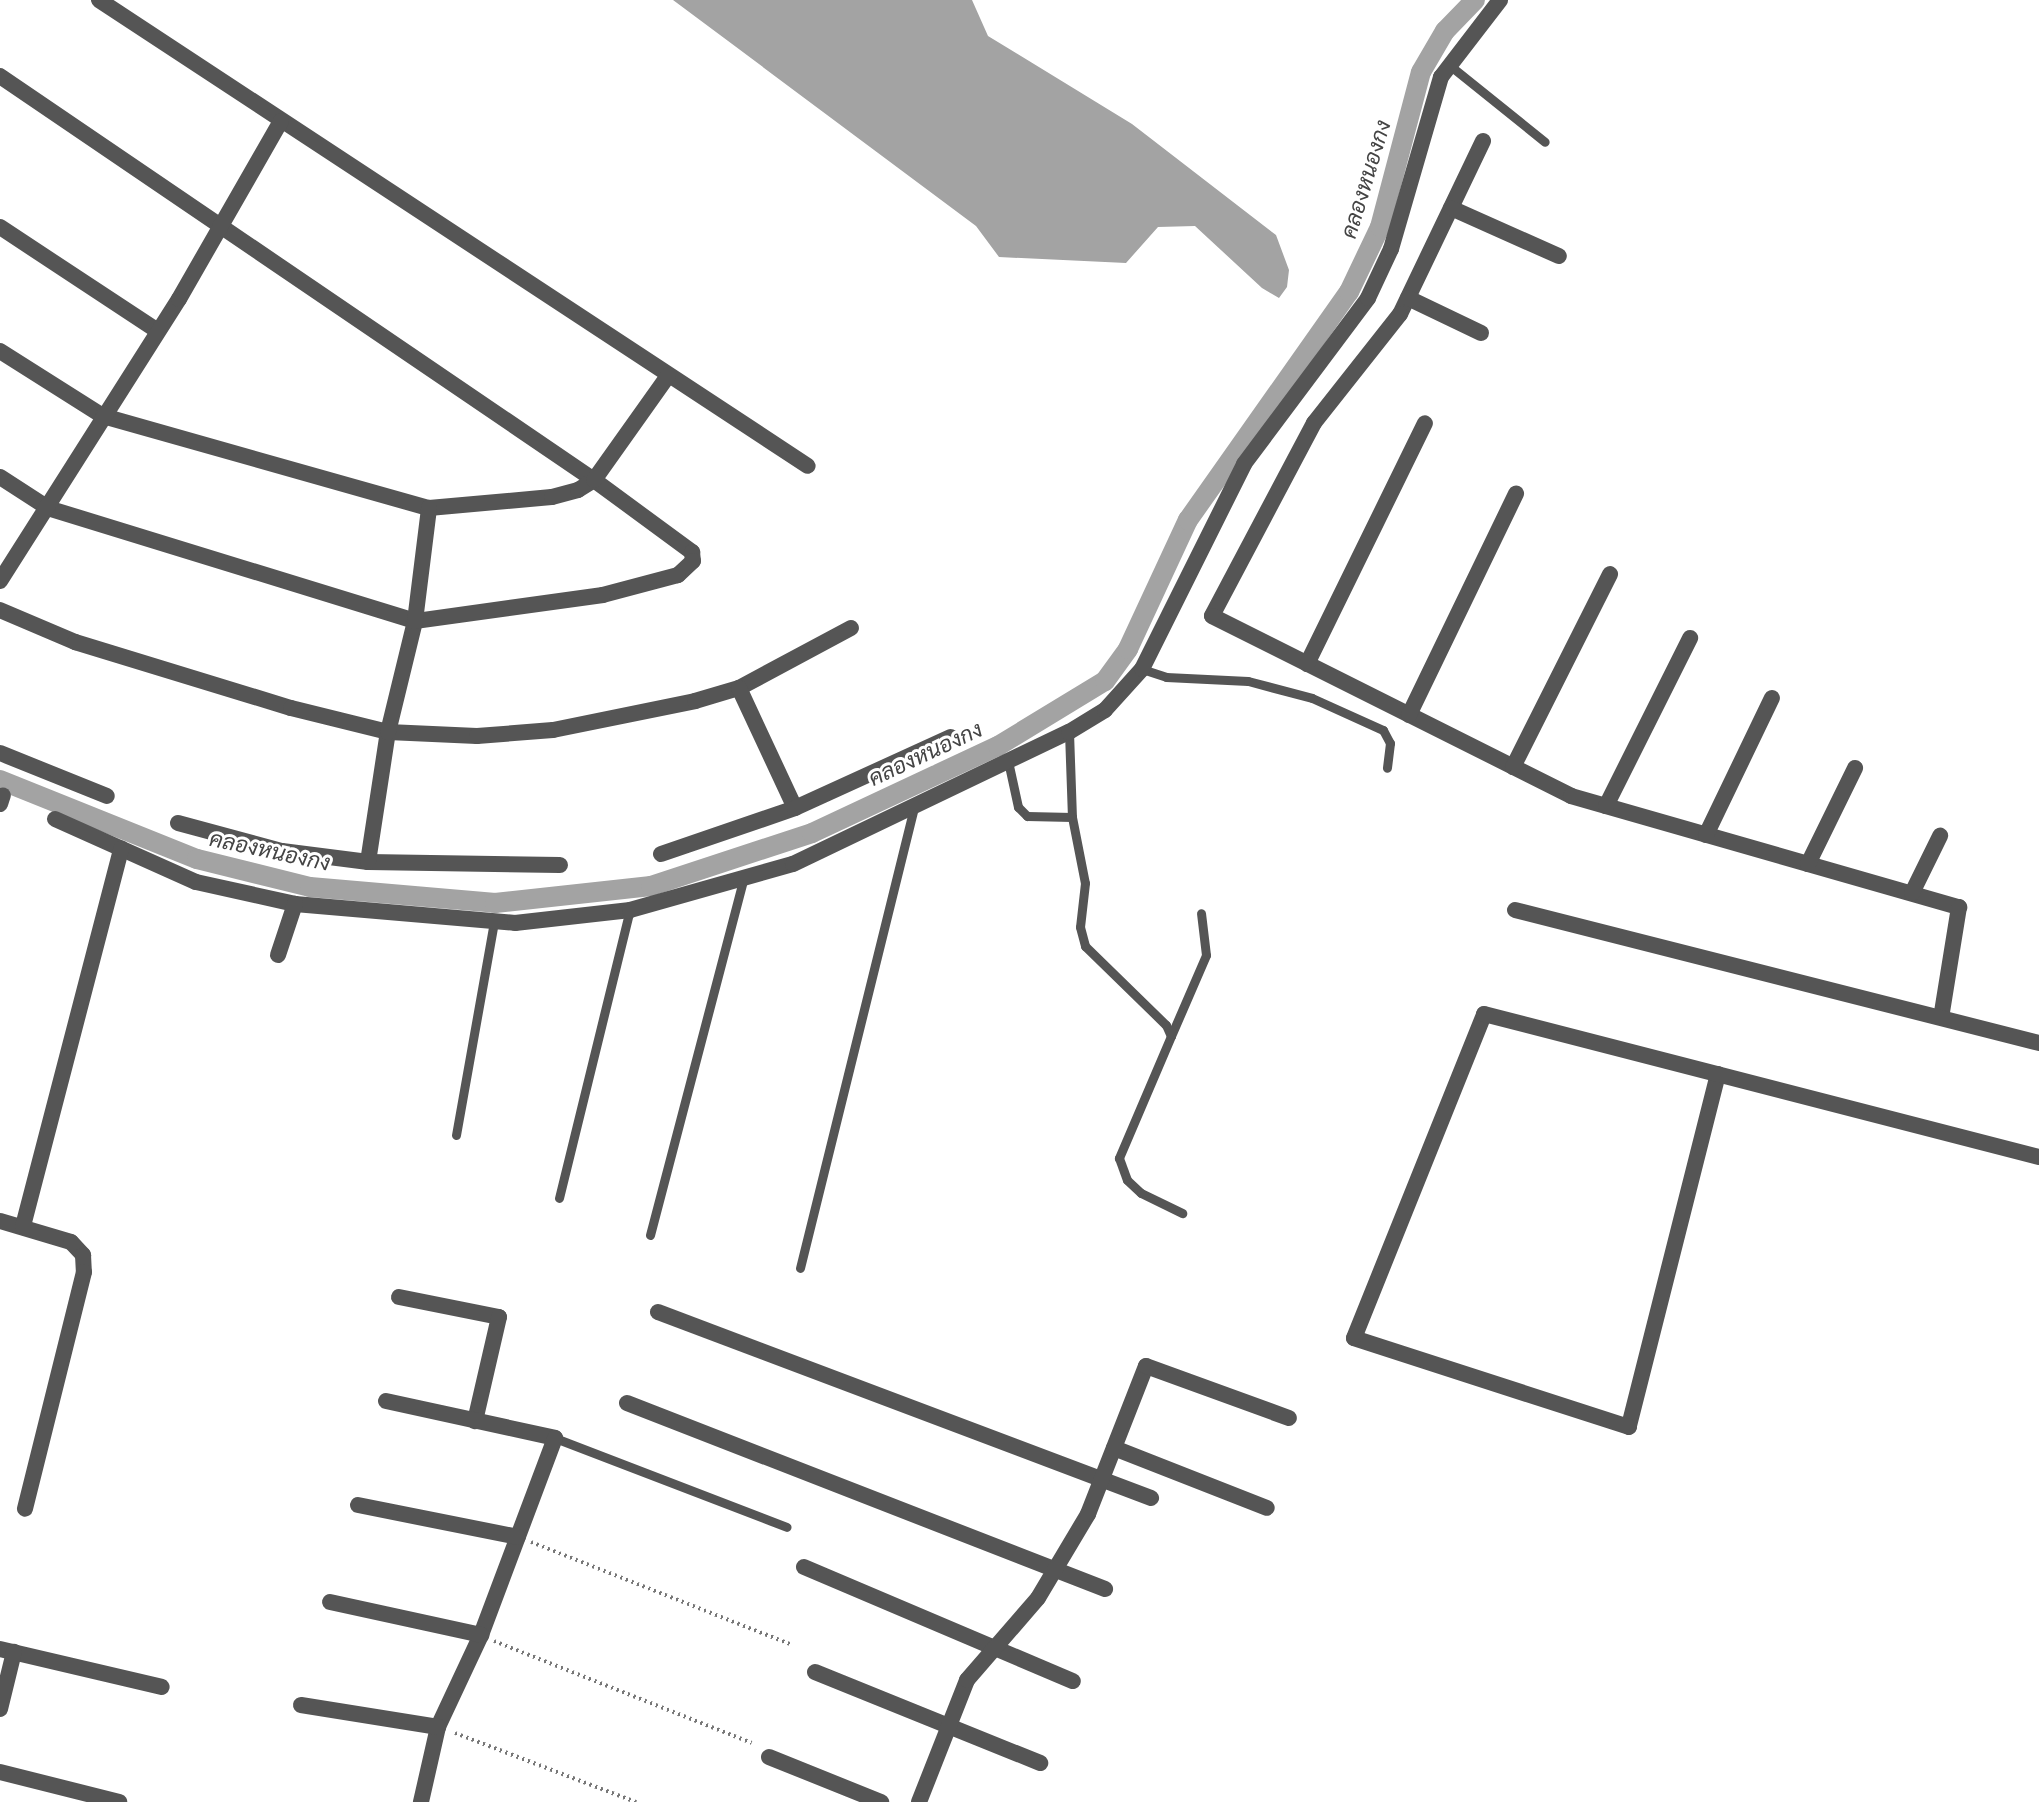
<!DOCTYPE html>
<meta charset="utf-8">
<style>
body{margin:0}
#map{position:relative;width:2039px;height:1802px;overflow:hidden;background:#fff;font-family:"Open Sans",Sarabun,sans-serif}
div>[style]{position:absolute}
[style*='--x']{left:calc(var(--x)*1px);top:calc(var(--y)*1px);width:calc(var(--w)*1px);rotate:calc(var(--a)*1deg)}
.water>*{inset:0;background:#a3a3a3}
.canal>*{height:20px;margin:-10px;padding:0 10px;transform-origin:10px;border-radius:10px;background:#a3a3a3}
.path>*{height:4px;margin-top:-2px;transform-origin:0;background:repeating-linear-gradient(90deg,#777 0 2px,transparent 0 6px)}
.service>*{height:9px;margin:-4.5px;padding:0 4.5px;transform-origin:4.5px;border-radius:4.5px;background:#555}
.minor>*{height:16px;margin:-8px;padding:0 8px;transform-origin:8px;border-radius:8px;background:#555}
span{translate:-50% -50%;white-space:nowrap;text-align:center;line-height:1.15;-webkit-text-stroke:6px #fff;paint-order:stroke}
.water-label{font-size:22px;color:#444;font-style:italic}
</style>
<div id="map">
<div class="water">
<div style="clip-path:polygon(673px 0,972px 0,988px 36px,1132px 124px,1276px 235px,1289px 270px,1287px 287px,1279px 298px,1262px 288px,1195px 226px,1158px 227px,1126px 263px,999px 257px,976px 226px)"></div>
</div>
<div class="canal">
<div style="--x:0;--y:780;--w:212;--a:21.9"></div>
<div style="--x:197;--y:859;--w:116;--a:13.9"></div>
<div style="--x:310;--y:887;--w:186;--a:4.9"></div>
<div style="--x:495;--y:903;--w:157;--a:-6.2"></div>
<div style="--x:651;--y:886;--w:169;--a:-18.2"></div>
<div style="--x:812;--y:833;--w:205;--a:-25.1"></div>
<div style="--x:998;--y:746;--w:125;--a:-31.3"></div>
<div style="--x:1105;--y:681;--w:39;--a:-54"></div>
<div style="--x:1128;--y:649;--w:142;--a:-65.1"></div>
<div style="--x:1188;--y:520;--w:279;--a:-54.8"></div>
<div style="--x:1349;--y:292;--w:72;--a:-64.5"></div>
<div style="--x:1380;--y:227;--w:160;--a:-75.2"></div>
<div style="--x:1421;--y:72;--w:48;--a:-59.7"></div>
<div style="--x:1445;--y:31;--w:43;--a:-45.9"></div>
</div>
<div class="path">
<div style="--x:531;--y:1542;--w:281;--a:21.5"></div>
<div style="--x:494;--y:1641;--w:277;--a:21.6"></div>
<div style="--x:455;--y:1733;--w:194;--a:20.9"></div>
</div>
<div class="service">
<div style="--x:1448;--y:64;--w:124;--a:38.8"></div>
<div style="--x:1142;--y:669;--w:25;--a:18"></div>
<div style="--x:1166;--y:677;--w:82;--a:2.8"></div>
<div style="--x:1248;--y:681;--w:66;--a:14.9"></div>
<div style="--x:1312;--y:698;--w:78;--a:24.3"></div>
<div style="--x:1383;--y:730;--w:15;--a:62"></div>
<div style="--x:1390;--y:743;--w:25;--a:97"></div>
<div style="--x:1069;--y:732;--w:85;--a:88"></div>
<div style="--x:1072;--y:817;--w:67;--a:78.9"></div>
<div style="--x:1085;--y:883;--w:44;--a:96.5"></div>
<div style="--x:1080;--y:927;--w:20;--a:75"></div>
<div style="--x:1085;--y:946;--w:113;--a:44.3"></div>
<div style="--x:1166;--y:1025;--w:12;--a:66"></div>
<div style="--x:1171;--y:1036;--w:133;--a:113.1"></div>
<div style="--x:1119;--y:1158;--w:23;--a:70"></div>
<div style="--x:1127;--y:1180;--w:19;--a:43"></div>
<div style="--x:1141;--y:1193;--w:46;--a:26"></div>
<div style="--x:1008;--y:761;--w:47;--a:77.7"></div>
<div style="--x:1018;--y:807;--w:13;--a:45"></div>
<div style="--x:1027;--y:816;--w:45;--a:1.3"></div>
<div style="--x:1171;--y:1036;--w:88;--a:-66.6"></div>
<div style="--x:1206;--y:955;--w:42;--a:-96.8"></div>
<div style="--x:456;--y:1135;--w:217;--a:-79.9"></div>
<div style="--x:559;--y:1198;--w:297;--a:-76.2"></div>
<div style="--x:650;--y:1235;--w:370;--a:-75.3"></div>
<div style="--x:800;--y:1268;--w:474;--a:-76.1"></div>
<div style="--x:555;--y:1438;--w:248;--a:21"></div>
</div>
<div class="minor">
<div style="--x:99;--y:0;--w:848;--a:33.32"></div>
<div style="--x:0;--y:76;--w:718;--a:34.22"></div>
<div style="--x:594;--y:480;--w:122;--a:36.3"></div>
<div style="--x:692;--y:552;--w:9;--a:84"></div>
<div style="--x:693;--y:561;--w:21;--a:137"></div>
<div style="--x:678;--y:575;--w:78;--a:165.1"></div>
<div style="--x:603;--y:595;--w:190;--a:172.1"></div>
<div style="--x:415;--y:621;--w:384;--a:-162.9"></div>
<div style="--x:48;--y:508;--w:57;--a:-147.1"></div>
<div style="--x:1483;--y:141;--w:192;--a:115.6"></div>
<div style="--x:1400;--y:314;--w:139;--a:128.3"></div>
<div style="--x:1314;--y:423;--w:218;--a:117.9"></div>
<div style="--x:1212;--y:616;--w:402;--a:26.6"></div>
<div style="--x:1571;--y:796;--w:404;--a:16"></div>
<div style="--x:1959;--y:907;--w:112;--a:99.2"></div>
<div style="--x:1451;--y:208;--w:118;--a:24"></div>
<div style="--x:0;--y:227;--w:189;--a:33.4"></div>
<div style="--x:1408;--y:298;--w:81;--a:25.6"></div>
<div style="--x:0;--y:351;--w:122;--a:32.3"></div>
<div style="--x:103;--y:416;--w:339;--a:15.8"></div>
<div style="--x:429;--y:508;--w:123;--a:-5.1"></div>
<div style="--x:552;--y:497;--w:27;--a:-15"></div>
<div style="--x:578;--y:490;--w:19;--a:-32"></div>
<div style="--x:594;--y:480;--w:128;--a:-54.6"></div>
<div style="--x:0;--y:581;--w:334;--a:-57.6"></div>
<div style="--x:179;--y:299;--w:205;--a:-60.2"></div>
<div style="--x:0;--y:610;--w:82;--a:23.1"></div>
<div style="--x:75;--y:642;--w:226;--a:17"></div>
<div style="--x:291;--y:708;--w:100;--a:13.9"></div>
<div style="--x:388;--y:732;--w:89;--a:2.6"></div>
<div style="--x:477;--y:736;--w:76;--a:-4.5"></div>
<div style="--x:553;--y:730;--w:145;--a:-11.5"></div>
<div style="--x:695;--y:701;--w:46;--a:-16.5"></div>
<div style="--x:739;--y:688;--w:127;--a:-28.2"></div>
<div style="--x:1307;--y:664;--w:268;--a:-63.9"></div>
<div style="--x:739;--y:688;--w:132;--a:65"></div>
<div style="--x:1409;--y:715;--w:246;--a:-64.2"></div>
<div style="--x:0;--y:753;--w:115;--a:21.9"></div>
<div style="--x:1513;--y:767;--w:216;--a:-63.3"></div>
<div style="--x:0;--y:804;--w:9;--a:-72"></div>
<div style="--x:1606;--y:806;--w:188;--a:-63.4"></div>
<div style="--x:55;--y:819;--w:154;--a:24.1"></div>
<div style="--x:196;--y:882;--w:101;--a:12.5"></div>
<div style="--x:295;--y:904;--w:221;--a:4.9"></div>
<div style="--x:515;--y:923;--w:116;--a:-6.4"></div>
<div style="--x:630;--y:910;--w:169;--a:-15.8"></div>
<div style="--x:793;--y:864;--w:306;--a:-25.6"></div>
<div style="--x:1069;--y:732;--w:42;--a:-31.4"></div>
<div style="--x:1105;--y:710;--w:55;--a:-47.9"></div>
<div style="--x:1142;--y:669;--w:229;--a:-63.5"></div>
<div style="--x:1244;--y:464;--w:207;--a:-53.2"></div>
<div style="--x:1368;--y:298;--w:54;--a:-64.9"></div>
<div style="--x:1391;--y:249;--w:179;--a:-73.8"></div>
<div style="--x:1441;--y:77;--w:97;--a:-52.5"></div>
<div style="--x:178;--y:823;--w:108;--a:15.1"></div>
<div style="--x:282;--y:851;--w:87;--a:7.3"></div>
<div style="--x:368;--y:862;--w:192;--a:0.9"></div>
<div style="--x:1706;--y:835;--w:152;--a:-64.3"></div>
<div style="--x:661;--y:854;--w:142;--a:-18.9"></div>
<div style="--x:795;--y:808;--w:171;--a:-24.5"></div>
<div style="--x:368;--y:862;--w:132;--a:-81.3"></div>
<div style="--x:388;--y:732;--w:114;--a:-76.3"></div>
<div style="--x:415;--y:621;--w:114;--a:-82.9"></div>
<div style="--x:1808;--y:864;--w:107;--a:-63.9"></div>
<div style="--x:1912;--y:893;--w:64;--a:-63.8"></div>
<div style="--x:1515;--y:910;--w:541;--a:14.24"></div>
<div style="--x:278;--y:955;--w:54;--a:-71.6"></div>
<div style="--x:1718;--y:1074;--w:364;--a:104.2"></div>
<div style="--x:1629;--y:1427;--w:289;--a:-162.1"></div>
<div style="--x:1354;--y:1338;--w:349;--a:-68.1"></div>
<div style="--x:1484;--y:1014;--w:573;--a:14.45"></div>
<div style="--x:0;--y:1221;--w:74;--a:16.5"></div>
<div style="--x:71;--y:1242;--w:18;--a:47"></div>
<div style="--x:83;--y:1255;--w:17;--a:87"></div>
<div style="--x:84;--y:1272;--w:244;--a:104"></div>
<div style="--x:23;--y:1226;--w:390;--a:-75.4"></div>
<div style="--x:399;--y:1297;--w:102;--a:11.3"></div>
<div style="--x:499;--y:1317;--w:107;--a:103"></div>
<div style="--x:658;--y:1312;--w:527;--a:20.67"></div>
<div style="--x:386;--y:1401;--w:173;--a:12.3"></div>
<div style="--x:555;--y:1438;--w:210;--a:110.6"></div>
<div style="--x:481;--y:1635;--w:102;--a:115.1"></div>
<div style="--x:438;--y:1727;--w:77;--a:102.8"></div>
<div style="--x:627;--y:1403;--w:513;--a:21.26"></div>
<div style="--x:1114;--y:1448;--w:164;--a:21.4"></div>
<div style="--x:358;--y:1505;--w:163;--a:11.3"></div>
<div style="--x:804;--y:1567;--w:292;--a:23"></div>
<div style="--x:330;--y:1602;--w:155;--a:12.3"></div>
<div style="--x:0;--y:1649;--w:166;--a:13.2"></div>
<div style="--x:815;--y:1672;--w:243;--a:22"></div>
<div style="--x:301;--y:1705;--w:139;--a:9.1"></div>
<div style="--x:0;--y:1709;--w:59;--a:-76.2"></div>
<div style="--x:769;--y:1757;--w:121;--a:21.9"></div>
<div style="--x:0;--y:1772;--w:123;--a:14.1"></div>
<div style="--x:919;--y:1802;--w:131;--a:-68.5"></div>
<div style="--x:967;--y:1680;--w:108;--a:-49.1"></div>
<div style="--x:1038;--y:1598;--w:98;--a:-59.2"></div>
<div style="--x:1088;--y:1514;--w:159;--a:-68.6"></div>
<div style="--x:1146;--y:1366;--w:152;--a:20"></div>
</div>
<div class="water-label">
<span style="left:1365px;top:179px;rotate:-73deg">คลองหนองกง</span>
<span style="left:925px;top:753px;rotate:-25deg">คลองหนองกง</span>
<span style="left:270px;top:850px;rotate:12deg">คลองหนองกง</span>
</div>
</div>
